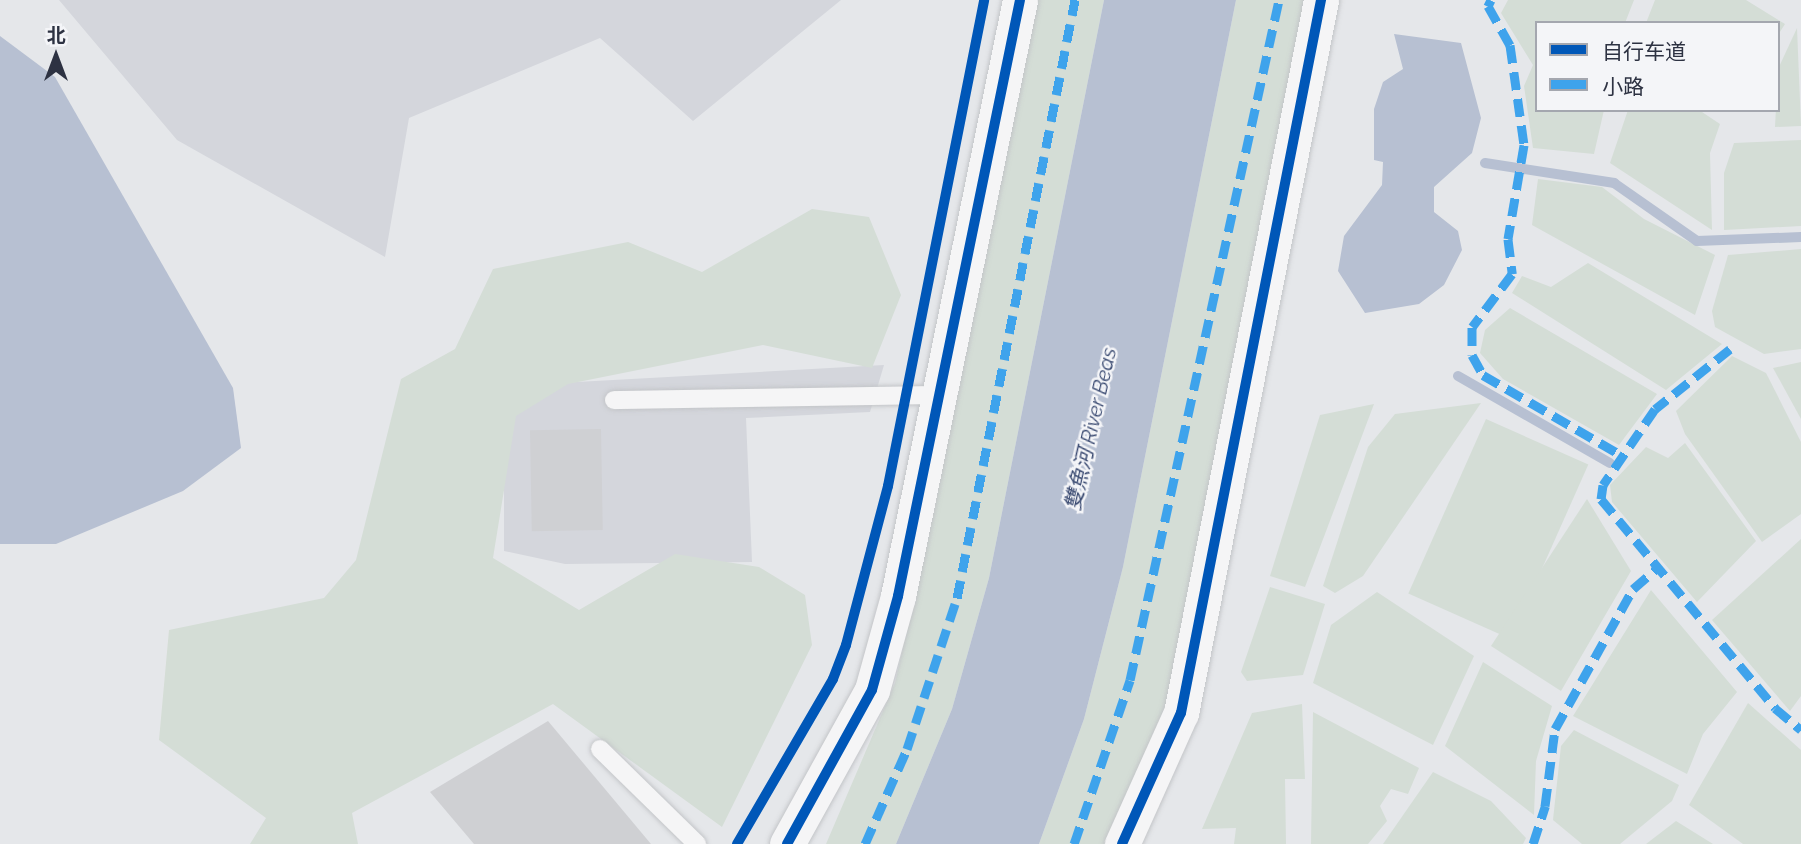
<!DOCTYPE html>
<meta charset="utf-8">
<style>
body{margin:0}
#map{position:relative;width:1801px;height:844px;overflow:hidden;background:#e5e7ea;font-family:Raleway,"Noto Sans SC",sans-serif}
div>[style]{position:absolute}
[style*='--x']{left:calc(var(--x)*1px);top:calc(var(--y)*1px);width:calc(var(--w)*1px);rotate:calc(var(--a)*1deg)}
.built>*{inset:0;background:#d4d6dc}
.green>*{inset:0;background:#d4ddd6;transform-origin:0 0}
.water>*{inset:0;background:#b7c0d2}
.stream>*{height:10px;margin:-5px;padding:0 5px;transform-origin:5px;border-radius:5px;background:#b7c0d2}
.building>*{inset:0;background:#cfd0d3;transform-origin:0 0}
.path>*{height:4.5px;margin-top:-2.25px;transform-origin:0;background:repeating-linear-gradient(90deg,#c6c7cb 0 5px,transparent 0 10px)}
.roads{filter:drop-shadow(0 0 2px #c3c5c8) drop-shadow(0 0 2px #c3c5c8)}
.service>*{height:18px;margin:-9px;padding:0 9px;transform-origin:9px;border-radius:9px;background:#f5f5f6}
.minor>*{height:35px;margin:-17.5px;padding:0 17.5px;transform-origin:17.5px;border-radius:17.5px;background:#f5f5f6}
.quiet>*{height:9px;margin-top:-4.5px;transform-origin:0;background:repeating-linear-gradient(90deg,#3ea3ec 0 18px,transparent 0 27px)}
.cycleway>*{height:10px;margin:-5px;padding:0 5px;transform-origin:5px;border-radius:5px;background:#0057b8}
span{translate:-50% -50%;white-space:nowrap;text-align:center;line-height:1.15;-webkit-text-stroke:5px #f4f5f8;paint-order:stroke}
.water-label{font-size:21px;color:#3b4b72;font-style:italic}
.legend{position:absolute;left:1535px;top:21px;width:245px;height:91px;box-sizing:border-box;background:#f4f5f8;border:2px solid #a4a7af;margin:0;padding:9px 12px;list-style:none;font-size:21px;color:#2d3242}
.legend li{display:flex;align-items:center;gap:14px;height:35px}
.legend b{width:35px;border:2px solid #a4a7af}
.north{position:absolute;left:21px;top:21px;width:70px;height:70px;-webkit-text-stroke:5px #f4f5f8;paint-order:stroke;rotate:0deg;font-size:19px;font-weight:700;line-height:28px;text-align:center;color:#2d3242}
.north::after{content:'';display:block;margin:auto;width:24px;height:32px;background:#2d3242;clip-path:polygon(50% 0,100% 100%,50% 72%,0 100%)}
</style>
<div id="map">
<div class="built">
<div style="clip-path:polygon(59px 0,841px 0,693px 121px,600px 38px,409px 118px,385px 257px,177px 140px)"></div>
<div style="clip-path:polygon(884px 365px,870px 412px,746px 418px,752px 562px,565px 564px,504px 551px,504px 386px)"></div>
</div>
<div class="green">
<div style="clip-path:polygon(1031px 0,1104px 0,989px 578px,952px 709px,896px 844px,826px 844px,895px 683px,936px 502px)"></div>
<div style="clip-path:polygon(1236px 0,1310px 0,1173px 711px,1112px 844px,1039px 844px,1084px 719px,1123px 567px)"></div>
<div style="clip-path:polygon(1508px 0,1634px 0,1625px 23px,1537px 23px,1537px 110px,1604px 110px,1594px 154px,1533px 148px,1524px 86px,1533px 65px,1501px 13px)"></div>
<div style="clip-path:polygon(1655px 0,1746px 0,1785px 24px,1778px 35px,1778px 23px,1646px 23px)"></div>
<div style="clip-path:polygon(1797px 28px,1801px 126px,1775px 127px,1778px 69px)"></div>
<div style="clip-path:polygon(1628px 110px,1699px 110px,1720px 124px,1710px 153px,1712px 230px,1610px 163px)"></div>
<div style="clip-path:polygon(1801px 140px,1801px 226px,1724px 230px,1724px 173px,1734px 143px)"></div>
<div style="clip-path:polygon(1538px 179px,1602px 187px,1644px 219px,1715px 255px,1695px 315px,1532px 225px)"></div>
<div style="clip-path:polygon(812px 209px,869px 217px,901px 295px,872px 368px,763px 345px,568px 384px,516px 416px,493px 558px,579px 610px,675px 554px,759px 567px,805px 595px,812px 645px,722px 827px,553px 704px,352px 813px,358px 844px,250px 844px,266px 818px,159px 740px,169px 630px,324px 598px,356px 560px,401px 379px,455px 349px,493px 269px,628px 242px,702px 272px)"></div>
<div style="clip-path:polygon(1801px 249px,1801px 349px,1764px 354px,1715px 327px,1712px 311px,1728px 255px)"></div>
<div style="clip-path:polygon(1588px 263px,1722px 344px,1666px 390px,1512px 293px,1522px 276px,1551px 287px)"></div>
<div style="clip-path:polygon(1510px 308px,1657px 394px,1619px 445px,1503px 379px,1480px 353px,1485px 330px)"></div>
<div style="clip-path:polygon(1732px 356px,1766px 373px,1801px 442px,1801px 514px,1762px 542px,1685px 434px,1676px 411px)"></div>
<div style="clip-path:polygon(1801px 362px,1801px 419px,1773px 368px)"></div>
<div style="clip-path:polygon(1481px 403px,1363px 576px,1335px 593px,1323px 586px,1368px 447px,1395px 414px)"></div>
<div style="clip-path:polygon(1374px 404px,1305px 587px,1270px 576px,1320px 415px)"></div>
<div style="left:1486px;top:419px;width:112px;height:191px;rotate:24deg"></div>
<div style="clip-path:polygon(1685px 443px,1756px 541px,1697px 602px,1612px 502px,1610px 485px,1646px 447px,1668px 458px)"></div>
<div style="clip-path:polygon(1587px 499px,1631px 571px,1561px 691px,1491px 646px)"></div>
<div style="clip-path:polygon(1801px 539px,1801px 696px,1790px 711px,1712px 620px)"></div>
<div style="clip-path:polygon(1270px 587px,1325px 604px,1303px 675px,1247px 681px,1241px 672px)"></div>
<div style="clip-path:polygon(1651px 590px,1737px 692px,1703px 734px,1687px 774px,1573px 716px)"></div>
<div style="clip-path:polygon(1377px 592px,1474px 656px,1433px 745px,1313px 683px,1331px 625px)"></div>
<div style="clip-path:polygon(1483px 662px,1552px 706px,1536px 761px,1534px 815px,1445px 746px)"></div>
<div style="clip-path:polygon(1748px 703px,1801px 750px,1801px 844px,1743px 844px,1689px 805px)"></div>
<div style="clip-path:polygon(1302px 704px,1305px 779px,1285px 779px,1286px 844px,1234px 844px,1236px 828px,1202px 829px,1252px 713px)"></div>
<div style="clip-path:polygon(1313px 712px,1419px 768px,1408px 794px,1391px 789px,1380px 806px,1387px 821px,1368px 844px,1311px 844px)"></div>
<div style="clip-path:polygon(1574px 730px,1679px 785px,1672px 801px,1620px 844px,1582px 844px,1553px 820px,1561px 746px)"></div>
<div style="clip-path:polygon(1433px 772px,1491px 801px,1526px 838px,1523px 844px,1383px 844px)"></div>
<div style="clip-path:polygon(1676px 821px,1713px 844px,1646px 844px)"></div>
</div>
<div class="water">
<div style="clip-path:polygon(1104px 0,1236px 0,1123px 567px,1084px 719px,1039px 844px,896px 844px,952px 709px,989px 578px)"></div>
<div style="clip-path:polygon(1394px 34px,1461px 43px,1481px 118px,1472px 153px,1434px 187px,1434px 212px,1458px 231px,1462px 250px,1444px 285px,1419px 304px,1365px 313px,1338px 271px,1344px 236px,1382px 185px,1383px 162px,1374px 160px,1374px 109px,1383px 82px,1403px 69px)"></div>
<div style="clip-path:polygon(0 36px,55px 77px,233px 388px,241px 448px,183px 491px,56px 544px,0 544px)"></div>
</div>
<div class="stream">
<div style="--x:1485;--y:163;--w:131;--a:8.8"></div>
<div style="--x:1614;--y:183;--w:101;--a:34.9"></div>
<div style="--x:1697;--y:241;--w:104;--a:-2.2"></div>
<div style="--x:1458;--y:376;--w:175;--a:29.8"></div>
</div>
<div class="building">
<div style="left:601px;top:429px;width:101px;height:71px;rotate:89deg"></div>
<div style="clip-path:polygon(548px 721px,651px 844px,474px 844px,430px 792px)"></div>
</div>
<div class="path">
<div style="--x:737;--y:844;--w:43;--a:-62.2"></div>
</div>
<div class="roads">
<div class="service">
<div style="--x:614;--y:400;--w:327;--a:-0.9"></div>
<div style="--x:600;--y:749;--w:136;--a:44.4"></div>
</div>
<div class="minor">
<div style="--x:787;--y:844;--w:176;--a:-61.1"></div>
<div style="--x:872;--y:690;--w:98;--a:-74.5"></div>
<div style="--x:898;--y:596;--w:608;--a:-78.43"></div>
<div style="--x:1122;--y:844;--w:144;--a:-65.8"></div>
<div style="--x:1181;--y:713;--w:727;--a:-78.89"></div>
</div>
</div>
<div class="quiet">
<div style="--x:1491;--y:0;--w:7;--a:117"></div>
<div style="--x:1488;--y:6;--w:45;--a:60.6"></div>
<div style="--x:1510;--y:45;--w:101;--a:82"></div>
<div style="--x:1524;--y:145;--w:95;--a:99.7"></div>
<div style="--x:1508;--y:239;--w:35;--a:83"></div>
<div style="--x:1512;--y:274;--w:66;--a:127"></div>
<div style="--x:1472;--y:327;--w:28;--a:90"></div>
<div style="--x:1472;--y:355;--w:23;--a:61"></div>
<div style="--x:1483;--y:375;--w:162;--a:30.1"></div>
<div style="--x:1730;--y:349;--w:96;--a:141.3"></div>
<div style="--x:1655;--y:409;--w:92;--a:124.4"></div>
<div style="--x:1603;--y:485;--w:14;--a:98"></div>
<div style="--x:1601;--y:499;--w:272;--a:50.2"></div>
<div style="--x:1775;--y:708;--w:34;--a:40"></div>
<div style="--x:865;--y:844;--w:104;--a:-66.1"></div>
<div style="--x:907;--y:749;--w:159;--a:-71.7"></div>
<div style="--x:957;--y:598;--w:610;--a:-78.84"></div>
<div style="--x:1074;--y:844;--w:173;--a:-71.1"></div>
<div style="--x:1130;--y:680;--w:696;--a:-77.64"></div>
<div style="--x:1533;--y:844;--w:40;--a:-72"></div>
<div style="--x:1545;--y:806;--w:78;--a:-82.6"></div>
<div style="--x:1555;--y:729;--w:160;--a:-60.9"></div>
<div style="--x:1633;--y:589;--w:33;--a:-41"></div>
</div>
<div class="cycleway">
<div style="--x:737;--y:844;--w:191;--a:-59.8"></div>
<div style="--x:833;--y:679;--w:36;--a:-69"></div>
<div style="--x:846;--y:645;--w:164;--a:-75.2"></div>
<div style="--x:888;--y:486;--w:495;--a:-78.8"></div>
<div style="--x:787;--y:844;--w:176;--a:-61.1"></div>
<div style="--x:872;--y:690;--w:98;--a:-74.5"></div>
<div style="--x:898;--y:596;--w:608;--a:-78.43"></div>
<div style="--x:1122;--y:844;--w:144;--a:-65.8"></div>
<div style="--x:1181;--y:713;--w:727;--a:-78.89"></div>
</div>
<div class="water-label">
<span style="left:1091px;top:429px;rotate:-77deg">雙魚河 River Beas</span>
</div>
<ul class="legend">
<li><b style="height:9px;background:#0057b8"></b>自行车道</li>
<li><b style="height:9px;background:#3ea3ec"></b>小路</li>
</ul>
<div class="north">北</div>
</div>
